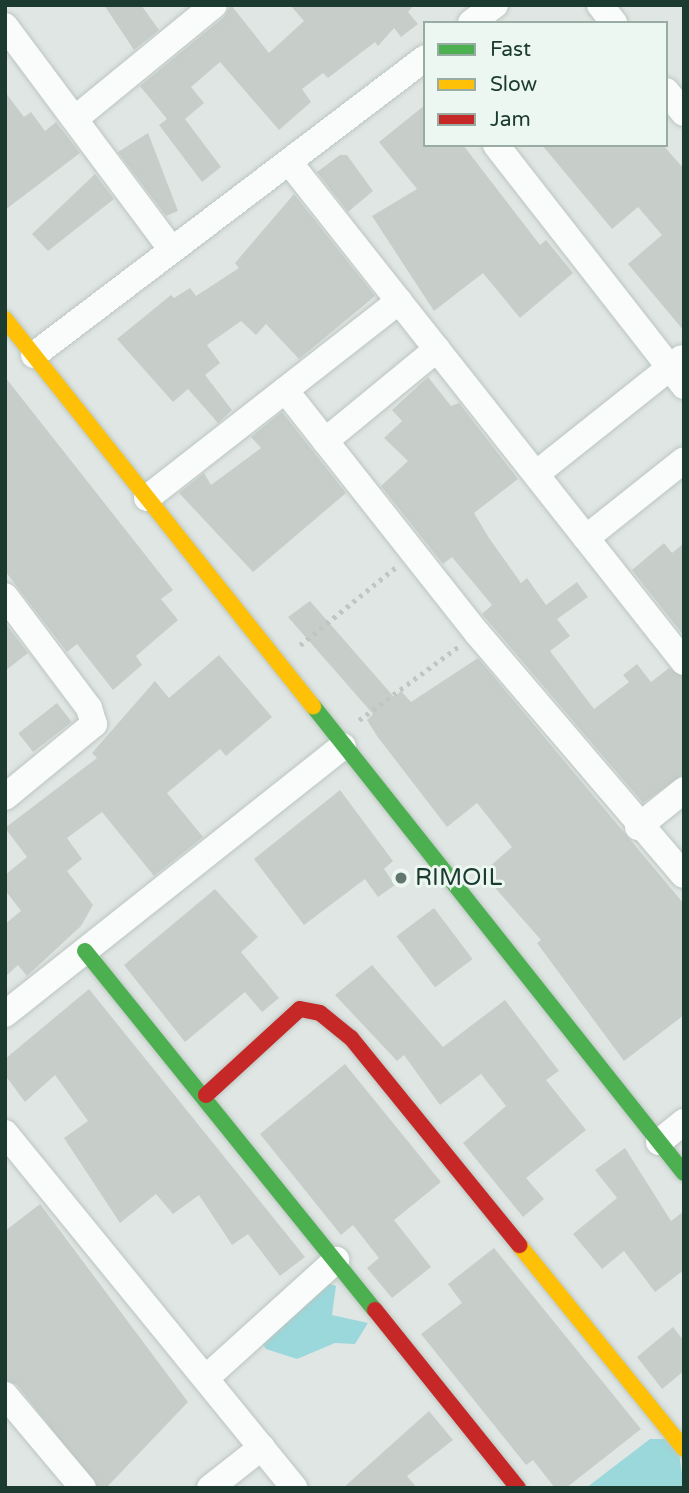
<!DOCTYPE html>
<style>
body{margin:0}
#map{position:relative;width:689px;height:1493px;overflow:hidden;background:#e0e6e3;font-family:"Varela Round",sans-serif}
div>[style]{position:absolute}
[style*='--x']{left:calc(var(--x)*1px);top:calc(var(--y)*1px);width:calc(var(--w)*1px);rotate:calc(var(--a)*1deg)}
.water>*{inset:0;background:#9ad8db}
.building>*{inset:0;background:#c7ceca;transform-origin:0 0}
.path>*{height:4.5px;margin-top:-2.25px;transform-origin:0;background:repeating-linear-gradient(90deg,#bdc8c4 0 3.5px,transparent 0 8.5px)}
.roads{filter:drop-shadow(0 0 2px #bbc6c1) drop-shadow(0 0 2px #bbc6c1)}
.street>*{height:26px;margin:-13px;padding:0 13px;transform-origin:13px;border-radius:13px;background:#fafbfb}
.fast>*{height:16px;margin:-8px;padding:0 8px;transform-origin:8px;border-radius:8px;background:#4caf50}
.slow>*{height:16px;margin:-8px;padding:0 8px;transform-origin:8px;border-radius:8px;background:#ffc107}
.jam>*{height:16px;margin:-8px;padding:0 8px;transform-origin:8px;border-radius:8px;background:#c62828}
.dots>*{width:19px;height:19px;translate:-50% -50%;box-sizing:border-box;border:4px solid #ecf7f1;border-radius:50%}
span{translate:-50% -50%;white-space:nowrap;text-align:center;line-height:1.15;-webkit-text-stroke:6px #ecf7f1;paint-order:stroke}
.poi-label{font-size:24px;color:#1c3b30}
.left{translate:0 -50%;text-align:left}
.frame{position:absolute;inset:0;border:7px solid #1c3b30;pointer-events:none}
.legend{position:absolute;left:423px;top:21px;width:245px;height:126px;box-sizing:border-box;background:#ecf7f1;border:2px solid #99aca4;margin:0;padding:9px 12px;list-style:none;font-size:21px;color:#1c3b30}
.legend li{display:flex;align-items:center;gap:14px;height:35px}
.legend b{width:35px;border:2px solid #99aca4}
</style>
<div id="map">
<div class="water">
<div style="clip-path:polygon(323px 1282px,336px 1286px,332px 1315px,368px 1323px,355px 1344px,335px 1343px,297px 1359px,266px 1349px,262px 1343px)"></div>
<div style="clip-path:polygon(650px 1439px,677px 1439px,684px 1488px,586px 1488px)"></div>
</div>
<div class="building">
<div style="clip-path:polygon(104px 5px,141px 5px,159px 30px,134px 50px)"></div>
<div style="clip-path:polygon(231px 5px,269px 53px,304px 21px,290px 5px,414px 5px,408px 12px,418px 24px,401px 37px,394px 28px,378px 46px,375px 42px,328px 78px,323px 73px,302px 89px,311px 102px,279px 130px,220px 62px,191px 87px,204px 103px,185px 119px,221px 167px,202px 182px,159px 125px,167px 119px,140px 86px,224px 17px)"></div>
<div style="clip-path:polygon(5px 92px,24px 117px,31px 112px,45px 131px,56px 122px,80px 153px,5px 210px)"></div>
<div style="clip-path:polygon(425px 105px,425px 145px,463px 145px,540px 245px,546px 240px,573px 273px,520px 318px,483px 273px,434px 311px,372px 216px,417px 189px,379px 142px)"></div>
<div style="clip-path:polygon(148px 133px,178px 211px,166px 216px,118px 152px)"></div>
<div style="clip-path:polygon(542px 145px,663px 145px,684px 169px,684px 331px,628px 264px,662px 235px,638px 207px,612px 229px)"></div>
<div style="clip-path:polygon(340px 155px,347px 155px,373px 191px,348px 212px,317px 172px)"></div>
<div style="clip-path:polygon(95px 174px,114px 199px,48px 251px,32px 234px)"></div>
<div style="clip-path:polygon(294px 194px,375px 296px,299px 359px,266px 324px,256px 335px,241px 321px,207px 345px,220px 363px,205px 375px,232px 410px,218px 423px,188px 389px,173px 402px,117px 339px,171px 295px,174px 298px,190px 288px,196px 296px,239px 268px,235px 263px)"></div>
<div style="clip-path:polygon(5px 377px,173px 590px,161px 599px,178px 620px,136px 656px,142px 665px,113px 690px,77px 644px,67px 652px,5px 571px)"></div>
<div style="clip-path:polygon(428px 377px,451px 406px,459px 403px,518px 479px,474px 513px,489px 538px,521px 583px,527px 578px,546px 605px,577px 582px,588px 597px,557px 619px,570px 636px,550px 651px,594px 709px,629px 682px,623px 675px,637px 664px,651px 682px,669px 668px,684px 677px,684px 774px,643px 803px,482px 614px,492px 605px,452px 557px,443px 564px,381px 486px,408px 461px,384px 438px,402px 421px,392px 410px)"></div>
<div style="clip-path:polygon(282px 412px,346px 493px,253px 572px,179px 493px,204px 473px,211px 485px,261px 448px,251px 437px)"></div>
<div style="clip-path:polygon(664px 543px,672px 553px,684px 543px,684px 636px,632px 570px)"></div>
<div style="clip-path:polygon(310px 601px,394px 697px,401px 691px,411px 702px,478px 658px,684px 904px,684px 1015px,624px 1061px,537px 943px,541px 940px,482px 873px,512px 847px,477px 803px,447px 827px,377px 736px,367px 720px,373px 714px,288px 617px)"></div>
<div style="clip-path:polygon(5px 623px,28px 653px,5px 671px)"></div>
<div style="clip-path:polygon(219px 655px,272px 717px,226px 756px,220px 749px,167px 793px,203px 837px,154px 876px,102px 812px,67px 838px,82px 859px,67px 871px,93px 905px,81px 926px,27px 976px,18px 965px,5px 977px,5px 924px,21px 911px,5px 890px,5px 875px,27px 857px,5px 828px,97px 758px,92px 753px,155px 681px,169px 698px)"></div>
<div style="left:57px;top:703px;width:24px;height:49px;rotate:52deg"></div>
<div style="clip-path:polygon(340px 790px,393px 861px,384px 869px,395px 885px,378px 897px,365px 879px,304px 925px,254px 859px)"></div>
<div style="clip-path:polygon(215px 889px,258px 937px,241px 952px,279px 998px,262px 1012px,245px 992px,185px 1042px,124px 965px)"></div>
<div style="left:434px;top:908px;width:64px;height:47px;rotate:53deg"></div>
<div style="clip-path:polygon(372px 965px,443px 1047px,505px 1000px,559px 1071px,546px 1080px,586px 1130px,526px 1178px,544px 1199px,523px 1217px,463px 1143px,506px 1106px,481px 1074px,440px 1105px,404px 1055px,397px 1061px,335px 995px)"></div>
<div style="clip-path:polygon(89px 989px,305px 1257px,280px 1276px,248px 1234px,232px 1245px,199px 1195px,173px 1214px,156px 1194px,120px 1223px,64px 1138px,88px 1121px,55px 1075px,25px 1102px,5px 1075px,5px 1059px)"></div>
<div style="clip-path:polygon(345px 1064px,441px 1182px,394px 1220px,431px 1267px,392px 1298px,367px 1268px,379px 1258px,353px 1225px,341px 1235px,260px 1134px)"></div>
<div style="clip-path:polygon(625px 1148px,671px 1221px,684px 1211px,684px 1270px,655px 1292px,624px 1251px,602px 1269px,573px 1234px,617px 1198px,595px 1170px)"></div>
<div style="clip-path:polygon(40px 1204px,188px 1402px,106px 1488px,98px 1488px,17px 1385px,5px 1380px,5px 1231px)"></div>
<div style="clip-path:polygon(494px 1248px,641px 1429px,566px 1488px,555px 1488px,533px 1460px,526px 1465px,421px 1334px,462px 1303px,448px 1284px)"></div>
<div style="clip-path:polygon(673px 1327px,684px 1341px,684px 1371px,662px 1389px,637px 1357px)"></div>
<div style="clip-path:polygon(429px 1411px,453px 1440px,407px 1476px,417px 1488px,343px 1488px)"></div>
</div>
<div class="path">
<div style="--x:300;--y:645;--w:124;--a:-39.1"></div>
<div style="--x:359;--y:720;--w:124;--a:-36.5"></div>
</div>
<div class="roads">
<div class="street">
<div style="--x:600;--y:5;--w:23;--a:52"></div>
<div style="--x:471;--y:23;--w:30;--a:-37"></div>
<div style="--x:5;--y:26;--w:279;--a:53.3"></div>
<div style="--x:666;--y:91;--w:28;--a:51"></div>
<div style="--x:76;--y:118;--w:178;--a:-39.3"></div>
<div style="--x:496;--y:145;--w:306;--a:52"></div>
<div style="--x:289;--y:162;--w:637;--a:51.69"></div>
<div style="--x:34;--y:355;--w:491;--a:-37.2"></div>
<div style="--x:285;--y:390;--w:310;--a:51.7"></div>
<div style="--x:477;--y:633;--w:318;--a:49.5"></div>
<div style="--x:325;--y:441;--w:145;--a:-39.4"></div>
<div style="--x:536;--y:474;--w:186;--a:-38.5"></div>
<div style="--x:147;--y:498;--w:320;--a:-38"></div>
<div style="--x:586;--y:538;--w:125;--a:-38.5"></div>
<div style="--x:5;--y:596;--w:140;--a:53.1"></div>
<div style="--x:89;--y:708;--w:17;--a:73"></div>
<div style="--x:94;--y:724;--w:115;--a:140.6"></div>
<div style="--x:638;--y:827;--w:59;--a:-38.8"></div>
<div style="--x:5;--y:1014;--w:431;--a:-38.4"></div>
<div style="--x:5;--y:1133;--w:458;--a:50.8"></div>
<div style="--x:659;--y:1142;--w:32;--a:-39"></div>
<div style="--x:206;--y:1378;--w:176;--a:-42.2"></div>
<div style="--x:5;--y:1395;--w:121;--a:50"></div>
<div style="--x:210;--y:1488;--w:66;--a:-38.3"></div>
</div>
<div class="fast">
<div style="--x:313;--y:706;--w:596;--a:51.54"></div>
<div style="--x:85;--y:951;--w:461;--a:51.1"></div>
</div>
<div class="slow">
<div style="--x:5;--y:319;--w:495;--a:51.5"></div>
<div style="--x:519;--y:1245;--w:262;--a:51"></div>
</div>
<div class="jam">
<div style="--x:206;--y:1095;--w:127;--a:-42.5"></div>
<div style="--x:300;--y:1009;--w:20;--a:11"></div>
<div style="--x:320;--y:1013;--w:40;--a:39"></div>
<div style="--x:351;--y:1038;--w:267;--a:50.9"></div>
<div style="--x:375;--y:1310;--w:228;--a:51.2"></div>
</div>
</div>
<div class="dots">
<div style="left:401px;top:878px;background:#61776f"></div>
</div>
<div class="poi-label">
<span class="left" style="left:415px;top:878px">RIMOIL</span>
</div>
<div class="frame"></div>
<ul class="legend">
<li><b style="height:9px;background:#4caf50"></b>Fast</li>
<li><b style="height:9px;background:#ffc107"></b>Slow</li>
<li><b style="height:9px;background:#c62828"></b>Jam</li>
</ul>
</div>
